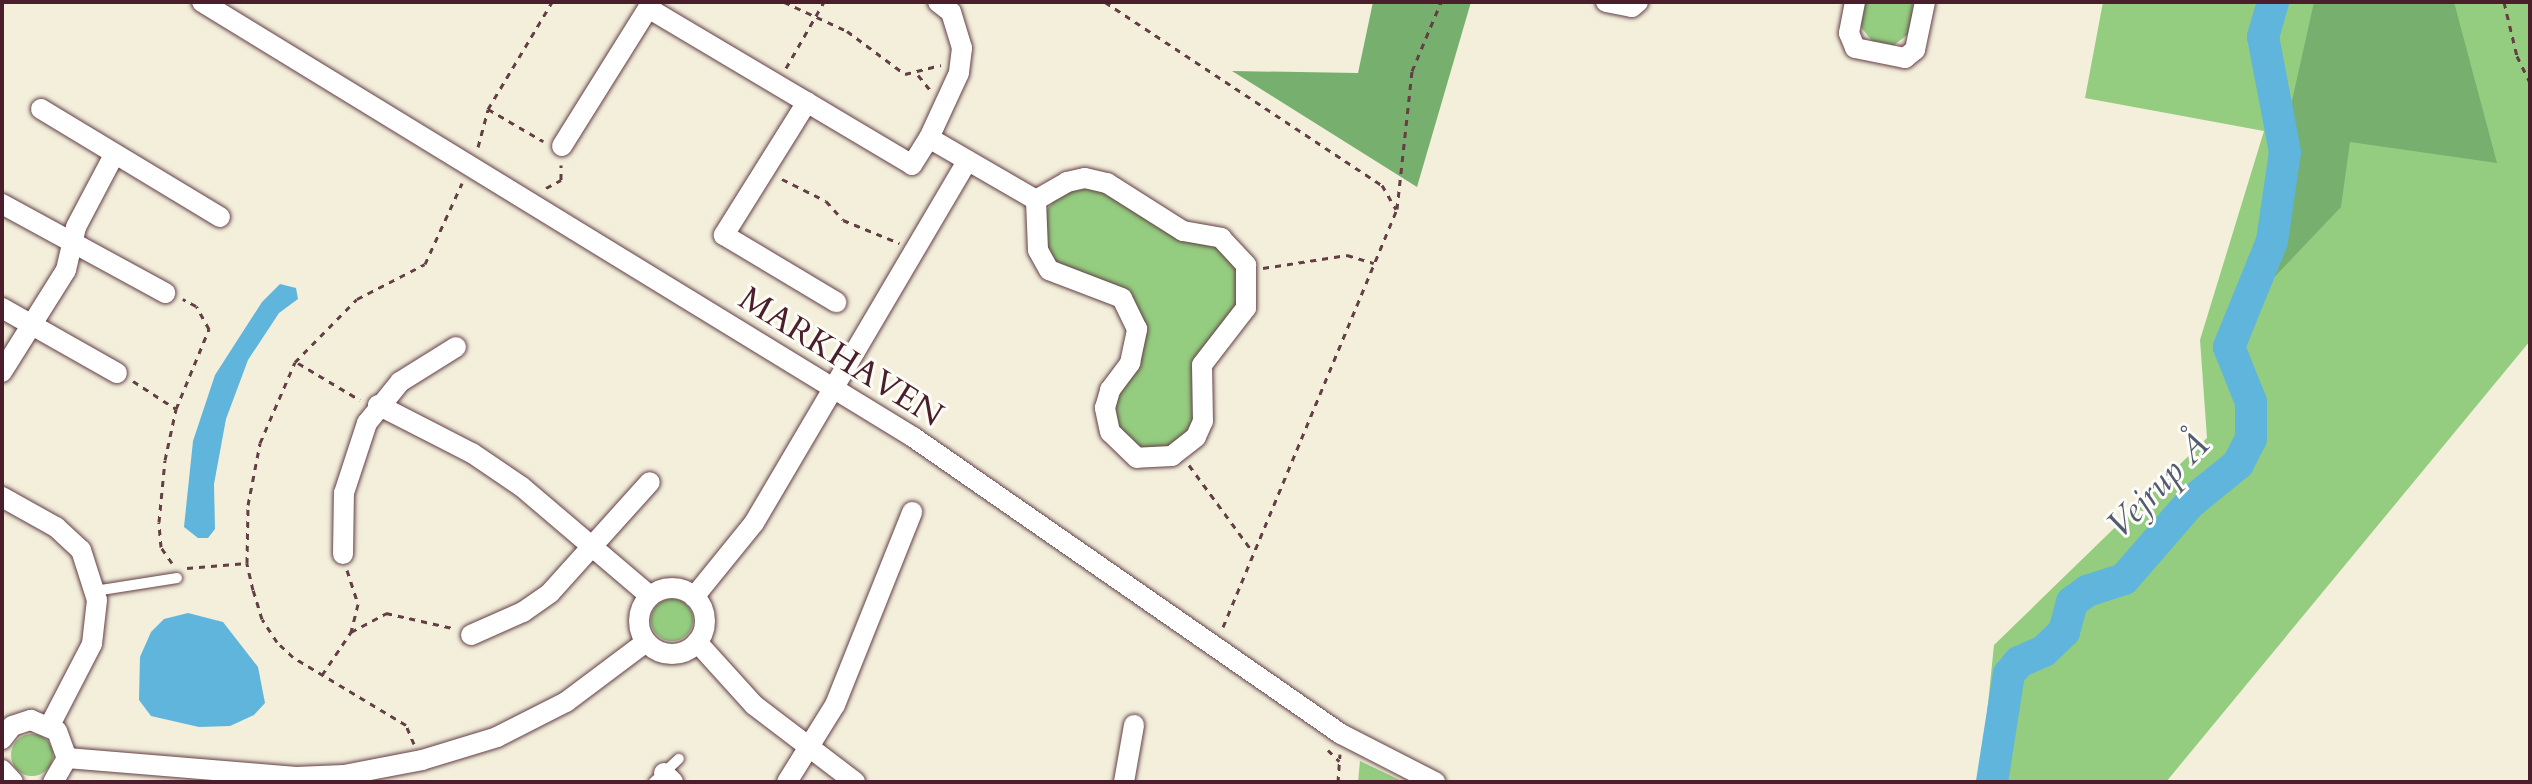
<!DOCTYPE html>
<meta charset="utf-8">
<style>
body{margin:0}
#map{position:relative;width:2532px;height:784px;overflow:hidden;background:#f3efdb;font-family:Cardo,serif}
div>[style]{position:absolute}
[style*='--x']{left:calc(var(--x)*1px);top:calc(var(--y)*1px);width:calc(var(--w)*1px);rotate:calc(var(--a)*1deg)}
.green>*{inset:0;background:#94cd80}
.round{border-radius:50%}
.forest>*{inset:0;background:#77b06e}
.water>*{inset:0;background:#5fb5db}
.river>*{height:32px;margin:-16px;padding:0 16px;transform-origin:16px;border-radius:16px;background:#5fb5db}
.path>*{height:3px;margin-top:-1.5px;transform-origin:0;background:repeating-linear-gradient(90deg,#633e45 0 6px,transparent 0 12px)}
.roads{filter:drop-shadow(0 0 2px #633e45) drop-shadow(0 0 2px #633e45)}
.service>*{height:10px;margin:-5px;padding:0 5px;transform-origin:5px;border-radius:5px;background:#fff}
.minor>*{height:20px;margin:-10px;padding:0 10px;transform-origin:10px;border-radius:10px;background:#fff}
.minor>.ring{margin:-10px;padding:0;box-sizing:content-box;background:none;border:20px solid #fff;border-radius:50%}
span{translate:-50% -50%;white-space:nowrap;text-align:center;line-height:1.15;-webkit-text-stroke:6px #fdfcf7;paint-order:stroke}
.street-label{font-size:34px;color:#4a1f2b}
.water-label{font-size:36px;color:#525b71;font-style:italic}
.frame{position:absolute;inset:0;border:4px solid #4a1f2b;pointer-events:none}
</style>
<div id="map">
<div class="green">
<div style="clip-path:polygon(1861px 2px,1913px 2px,1911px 32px,1894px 45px,1873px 42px,1860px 26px)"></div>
<div style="clip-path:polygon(2103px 2px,2530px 2px,2530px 341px,2166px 782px,1980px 782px,1994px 645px,2207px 438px,2200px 340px,2264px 131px,2085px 98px)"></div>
<div style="clip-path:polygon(1077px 188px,1100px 190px,1219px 249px,1239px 272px,1240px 303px,1199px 353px,1196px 422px,1177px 447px,1145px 452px,1119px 432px,1115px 401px,1138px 364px,1145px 341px,1121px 288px,1067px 271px,1049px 258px,1043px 215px,1057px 197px)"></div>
<div class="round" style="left:651px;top:599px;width:42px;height:42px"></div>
<div class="round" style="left:11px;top:734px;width:42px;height:42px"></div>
<div style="clip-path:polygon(1360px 761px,1404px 782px,1358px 782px)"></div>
</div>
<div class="forest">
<div style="clip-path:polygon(1373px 2px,1471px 2px,1417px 187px,1232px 71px,1358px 73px)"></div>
<div style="clip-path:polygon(2314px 2px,2454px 2px,2497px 163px,2350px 142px,2341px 207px,2246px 307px)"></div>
</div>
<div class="water">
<div style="clip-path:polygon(280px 284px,296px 288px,298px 299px,279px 313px,248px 360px,226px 419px,214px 484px,215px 529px,208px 538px,198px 538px,184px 527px,193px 441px,215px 375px,262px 302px)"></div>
<div style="clip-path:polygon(188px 613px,223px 622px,258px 667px,265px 703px,254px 715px,230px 726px,199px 727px,151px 716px,139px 700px,140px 657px,151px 632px,164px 619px)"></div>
</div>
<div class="river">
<div style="--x:1992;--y:782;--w:109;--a:-81.1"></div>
<div style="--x:2009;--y:674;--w:16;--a:-50"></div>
<div style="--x:2019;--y:662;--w:27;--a:-24"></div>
<div style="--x:2044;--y:651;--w:28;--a:-44"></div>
<div style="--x:2064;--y:632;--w:31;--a:-75"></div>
<div style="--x:2072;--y:602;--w:19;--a:-36"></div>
<div style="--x:2087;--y:591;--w:39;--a:-18"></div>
<div style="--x:2124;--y:579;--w:101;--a:-49"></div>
<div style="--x:2190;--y:503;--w:62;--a:-39.1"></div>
<div style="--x:2238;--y:464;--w:28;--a:-63"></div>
<div style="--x:2251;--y:439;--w:37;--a:-90"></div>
<div style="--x:2251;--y:402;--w:59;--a:-111.8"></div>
<div style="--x:2229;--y:347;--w:114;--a:-67.9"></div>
<div style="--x:2272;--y:241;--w:90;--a:-81.7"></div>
<div style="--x:2285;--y:152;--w:117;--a:-100.8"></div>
<div style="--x:2263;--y:37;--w:36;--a:-74"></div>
</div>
<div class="path">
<div style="--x:784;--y:2;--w:69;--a:24.7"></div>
<div style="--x:847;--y:31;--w:72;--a:36.6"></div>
<div style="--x:905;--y:74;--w:37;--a:-14"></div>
<div style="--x:1105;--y:2;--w:332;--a:33.5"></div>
<div style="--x:1382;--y:185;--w:28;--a:60"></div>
<div style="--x:2504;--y:2;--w:56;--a:76.5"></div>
<div style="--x:2517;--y:56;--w:30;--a:64"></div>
<div style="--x:786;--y:68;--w:76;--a:-60.1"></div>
<div style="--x:918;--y:75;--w:19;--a:51"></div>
<div style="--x:488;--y:109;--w:64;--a:30.2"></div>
<div style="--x:478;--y:147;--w:39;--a:-75"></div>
<div style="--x:488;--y:109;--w:125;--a:-59.1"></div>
<div style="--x:782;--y:179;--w:49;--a:26.6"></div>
<div style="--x:826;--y:201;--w:25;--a:48"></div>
<div style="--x:843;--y:220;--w:61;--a:22.3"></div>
<div style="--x:546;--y:188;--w:17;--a:-28"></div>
<div style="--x:561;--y:180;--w:15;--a:-90"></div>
<div style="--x:1263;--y:268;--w:85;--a:-8.8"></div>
<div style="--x:1347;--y:255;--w:28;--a:17"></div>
<div style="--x:298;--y:363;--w:72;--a:30.8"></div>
<div style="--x:133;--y:381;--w:51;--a:33.1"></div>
<div style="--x:1189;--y:465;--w:108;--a:53.7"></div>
<div style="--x:172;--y:563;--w:19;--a:-125"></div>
<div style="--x:161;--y:547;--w:25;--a:-95"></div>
<div style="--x:159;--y:522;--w:62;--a:-84.5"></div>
<div style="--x:165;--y:460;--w:52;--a:-77.8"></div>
<div style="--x:176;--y:409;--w:87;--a:-67.6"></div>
<div style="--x:209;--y:329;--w:26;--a:-119"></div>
<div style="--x:196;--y:306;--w:15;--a:-152"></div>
<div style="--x:187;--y:568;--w:60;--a:-4.8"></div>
<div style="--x:347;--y:570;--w:36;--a:72"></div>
<div style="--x:358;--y:604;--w:29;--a:104"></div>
<div style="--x:1223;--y:627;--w:453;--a:-67.4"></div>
<div style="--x:1397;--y:209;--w:139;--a:-83.8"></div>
<div style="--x:1412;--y:71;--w:75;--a:-67.2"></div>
<div style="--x:322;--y:675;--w:52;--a:-56"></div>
<div style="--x:351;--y:632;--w:40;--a:-28"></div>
<div style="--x:386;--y:613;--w:68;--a:12.8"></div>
<div style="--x:414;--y:744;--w:21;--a:-113"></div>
<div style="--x:406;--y:725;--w:132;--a:-149"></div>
<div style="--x:293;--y:657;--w:22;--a:-137"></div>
<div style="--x:277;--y:642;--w:27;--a:-123"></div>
<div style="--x:262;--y:619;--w:30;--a:-107"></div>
<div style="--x:253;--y:590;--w:28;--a:-103"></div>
<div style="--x:247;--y:563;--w:58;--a:-89"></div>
<div style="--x:248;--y:505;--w:63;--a:-79"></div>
<div style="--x:260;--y:443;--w:88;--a:-66.6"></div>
<div style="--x:295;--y:362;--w:88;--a:-45.5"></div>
<div style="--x:357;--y:299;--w:76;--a:-27.2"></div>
<div style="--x:425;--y:264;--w:89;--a:-65.4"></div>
<div style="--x:1328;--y:750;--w:16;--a:45"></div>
<div style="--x:1338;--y:782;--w:28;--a:-86"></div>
</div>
<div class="roads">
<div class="service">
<div style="--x:95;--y:591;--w:83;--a:-9"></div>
<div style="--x:654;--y:782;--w:34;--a:-43"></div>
</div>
<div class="minor">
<div style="--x:202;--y:2;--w:834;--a:31.46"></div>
<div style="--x:913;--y:437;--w:521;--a:34.76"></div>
<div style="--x:1341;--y:734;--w:106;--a:27.1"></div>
<div style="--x:938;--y:2;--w:16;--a:38"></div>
<div style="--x:951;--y:12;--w:38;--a:73"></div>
<div style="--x:962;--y:48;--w:25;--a:97"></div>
<div style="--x:959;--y:73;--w:72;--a:114.8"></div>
<div style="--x:929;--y:138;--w:124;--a:30.1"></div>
<div style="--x:1036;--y:200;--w:36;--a:-30"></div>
<div style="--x:1067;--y:182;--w:18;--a:-13"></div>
<div style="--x:1085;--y:178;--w:23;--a:13"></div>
<div style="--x:1107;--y:183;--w:90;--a:32.3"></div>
<div style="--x:1183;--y:231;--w:39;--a:10"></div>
<div style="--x:1221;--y:238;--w:37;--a:47"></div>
<div style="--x:1246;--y:265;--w:43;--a:90"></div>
<div style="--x:1246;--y:308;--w:72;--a:127.7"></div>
<div style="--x:1202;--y:365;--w:56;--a:89"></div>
<div style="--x:1203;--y:421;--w:17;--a:114"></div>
<div style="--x:1196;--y:437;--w:31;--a:142"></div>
<div style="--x:1172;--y:456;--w:35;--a:177"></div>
<div style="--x:1137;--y:458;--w:37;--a:-136"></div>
<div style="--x:1110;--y:432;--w:25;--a:-102"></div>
<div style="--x:1105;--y:408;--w:19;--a:-74"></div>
<div style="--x:1110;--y:390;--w:34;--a:-53"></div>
<div style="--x:1130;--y:363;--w:35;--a:-78"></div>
<div style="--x:1137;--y:329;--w:34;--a:-116"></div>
<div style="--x:1122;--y:298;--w:78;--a:-159"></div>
<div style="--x:1049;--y:270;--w:23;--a:-119"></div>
<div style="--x:1038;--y:250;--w:50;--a:-92.3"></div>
<div style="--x:1606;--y:2;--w:26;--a:11"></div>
<div style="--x:1632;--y:7;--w:8;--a:-40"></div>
<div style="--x:1855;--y:2;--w:32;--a:101"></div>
<div style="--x:1849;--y:33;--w:16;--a:68"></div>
<div style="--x:1855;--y:48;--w:51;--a:11.3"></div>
<div style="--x:1905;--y:58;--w:13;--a:-39"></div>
<div style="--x:1915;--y:50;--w:49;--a:-78.2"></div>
<div style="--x:648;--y:8;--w:307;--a:30.7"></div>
<div style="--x:912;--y:165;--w:32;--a:-58"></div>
<div style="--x:807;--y:102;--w:157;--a:122"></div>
<div style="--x:724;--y:235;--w:131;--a:30.9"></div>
<div style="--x:41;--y:109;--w:209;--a:31.1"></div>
<div style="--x:562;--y:146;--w:170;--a:-58"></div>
<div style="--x:2;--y:204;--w:186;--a:28.6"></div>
<div style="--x:2;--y:308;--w:132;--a:29.5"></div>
<div style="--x:2;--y:372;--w:120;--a:-57.9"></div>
<div style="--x:66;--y:270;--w:44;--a:-76.9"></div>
<div style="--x:76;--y:227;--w:81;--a:-62.2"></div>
<div style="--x:378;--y:405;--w:106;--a:27.1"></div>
<div style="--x:472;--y:453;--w:60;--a:34.2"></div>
<div style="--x:522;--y:487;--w:168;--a:40.4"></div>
<div style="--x:2;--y:497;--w:62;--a:29.1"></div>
<div style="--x:56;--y:527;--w:34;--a:43"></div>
<div style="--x:81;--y:550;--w:52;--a:72.3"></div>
<div style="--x:97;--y:600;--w:44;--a:96.5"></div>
<div style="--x:92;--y:644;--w:91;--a:117.4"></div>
<div style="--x:343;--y:554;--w:61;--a:-89.1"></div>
<div style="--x:344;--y:493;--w:74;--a:-71.8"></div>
<div style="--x:367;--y:423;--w:53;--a:-51.2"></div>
<div style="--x:400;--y:382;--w:66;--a:-32"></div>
<div class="ring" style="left:639px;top:588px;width:46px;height:46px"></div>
<div style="--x:694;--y:597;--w:95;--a:-51"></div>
<div style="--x:754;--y:523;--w:420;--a:-59.5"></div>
<div style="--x:471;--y:635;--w:57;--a:-23.9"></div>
<div style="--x:523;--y:612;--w:33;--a:-35"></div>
<div style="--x:550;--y:593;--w:149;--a:-48"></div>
<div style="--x:697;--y:642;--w:85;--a:47.9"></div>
<div style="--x:754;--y:705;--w:127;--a:37.3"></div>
<div style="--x:2;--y:739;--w:16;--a:-52"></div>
<div style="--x:12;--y:726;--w:20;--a:-18"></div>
<div style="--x:31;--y:720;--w:28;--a:23"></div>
<div style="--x:57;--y:731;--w:29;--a:70"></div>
<div style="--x:67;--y:758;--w:28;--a:120"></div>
<div style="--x:67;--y:758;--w:230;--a:4.7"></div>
<div style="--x:296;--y:777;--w:48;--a:-2.4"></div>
<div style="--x:344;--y:775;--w:79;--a:-10.9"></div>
<div style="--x:422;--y:760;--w:78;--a:-17"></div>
<div style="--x:497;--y:737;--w:77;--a:-26.9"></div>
<div style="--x:566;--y:702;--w:100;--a:-36.9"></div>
<div style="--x:2;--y:770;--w:16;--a:47"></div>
<div style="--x:664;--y:773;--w:13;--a:45"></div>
<div style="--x:787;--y:782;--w:91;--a:-58.1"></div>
<div style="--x:835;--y:705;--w:208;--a:-68.2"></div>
<div style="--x:1124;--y:782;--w:58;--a:-80"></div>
</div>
</div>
<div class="street-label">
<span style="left:841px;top:357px;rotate:32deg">MARKHAVEN</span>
</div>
<div class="water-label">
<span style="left:2158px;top:485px;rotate:-46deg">Vejrup Å</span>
</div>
<div class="frame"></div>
</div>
